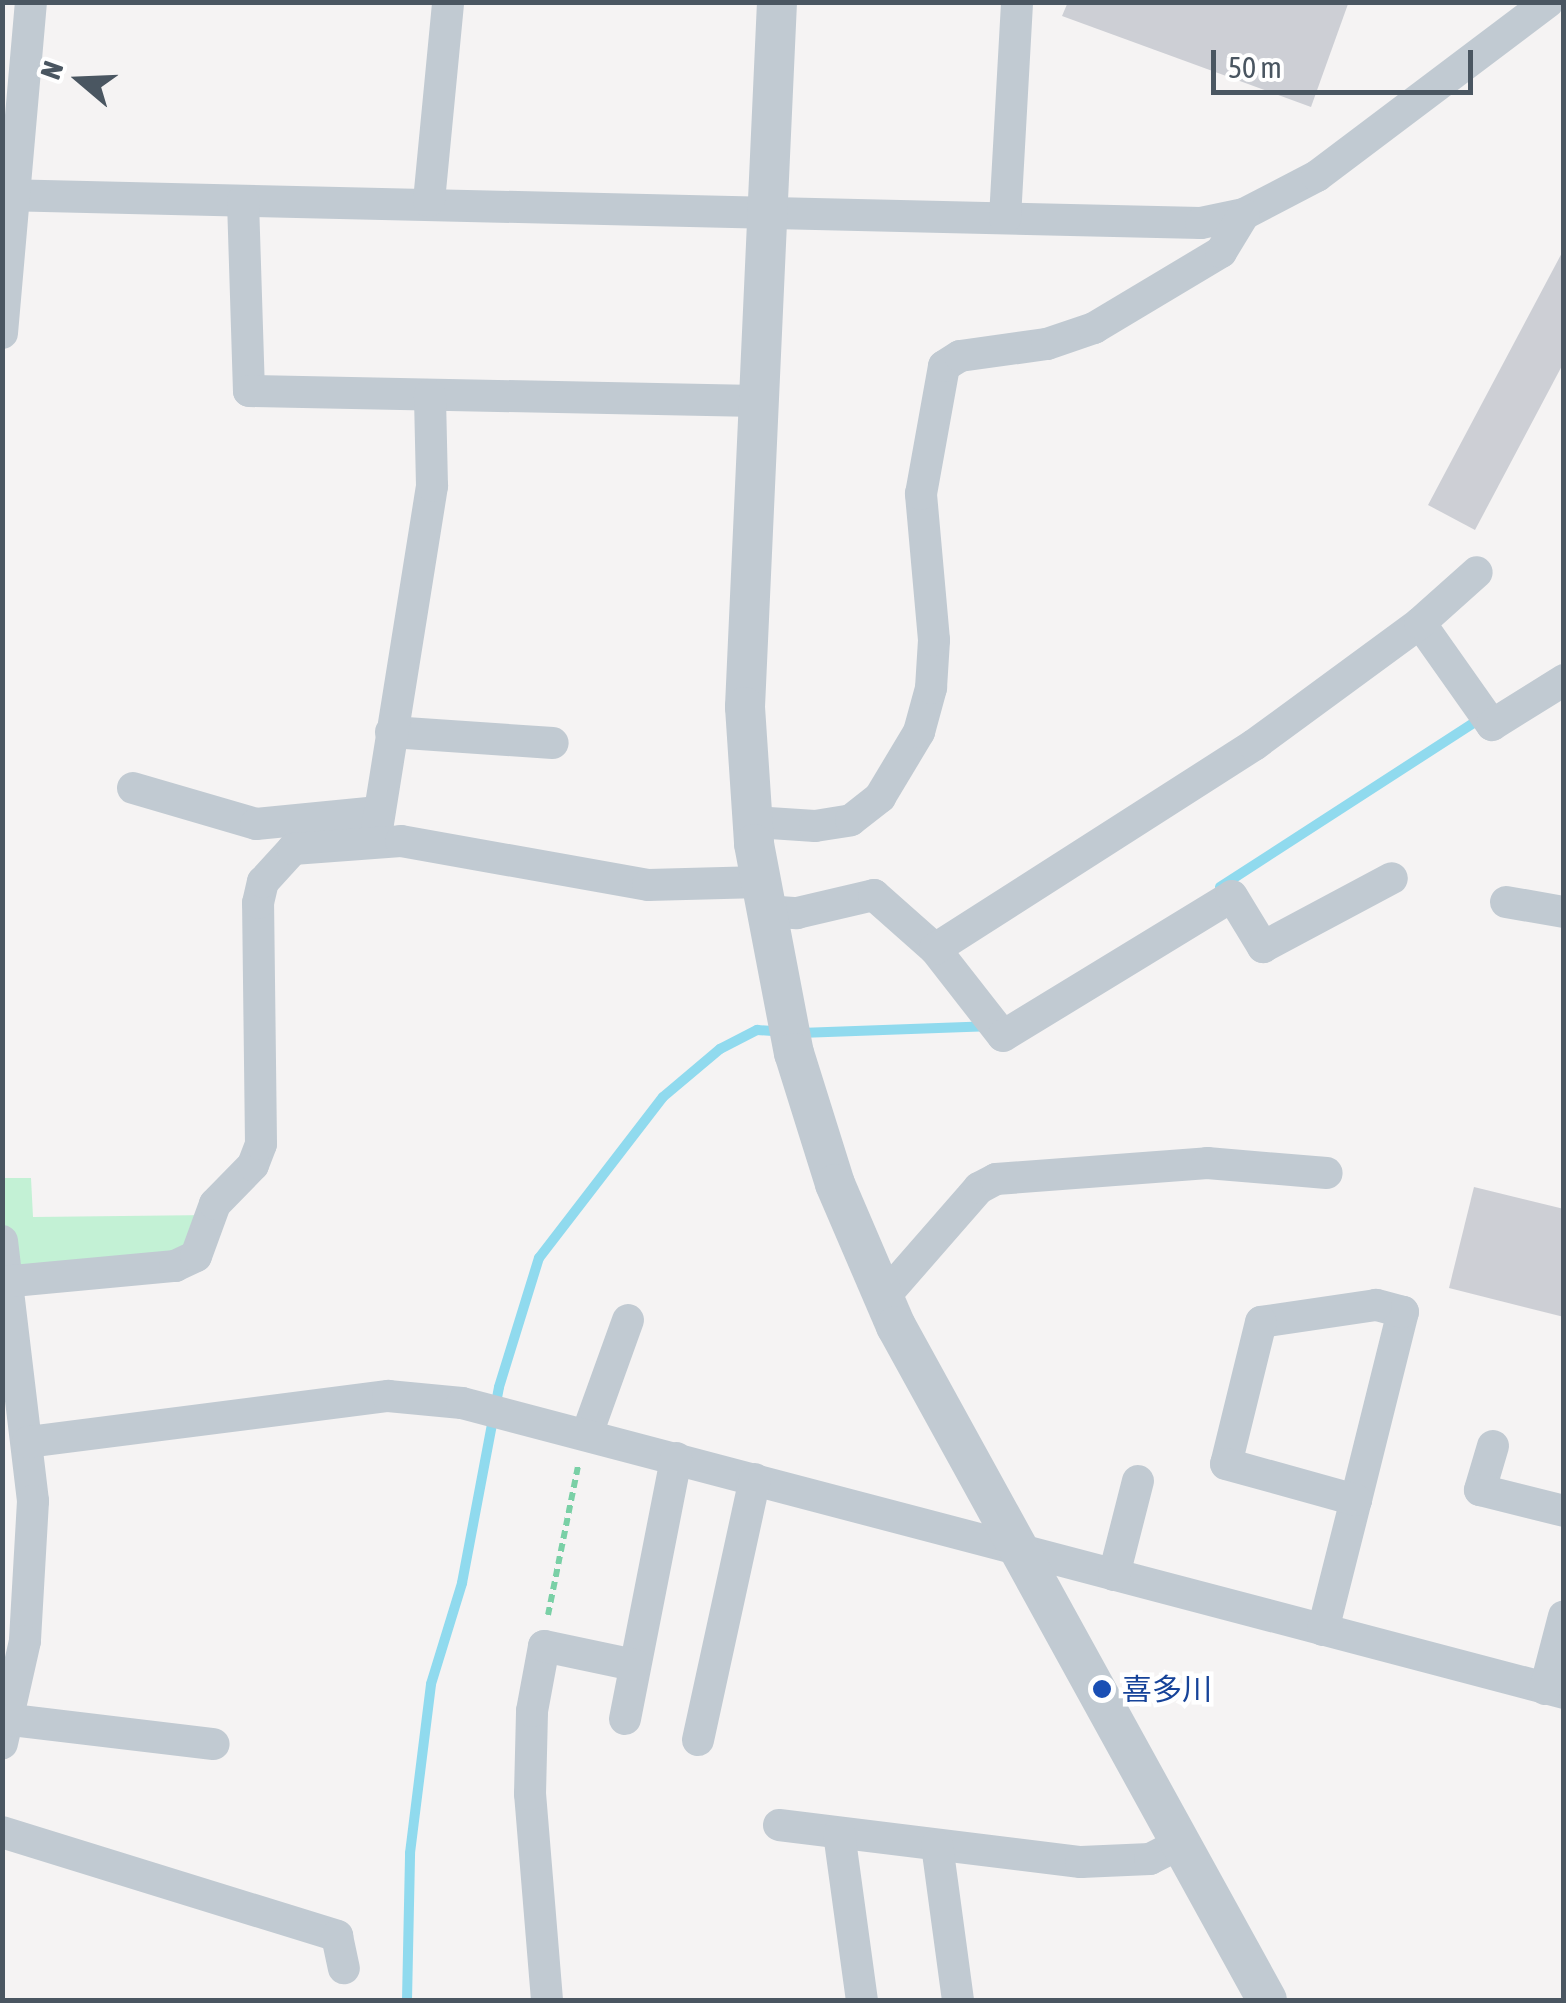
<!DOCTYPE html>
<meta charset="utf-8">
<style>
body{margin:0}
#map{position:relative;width:1566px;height:2003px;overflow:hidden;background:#f5f3f3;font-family:"Asap Condensed","Noto Sans JP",sans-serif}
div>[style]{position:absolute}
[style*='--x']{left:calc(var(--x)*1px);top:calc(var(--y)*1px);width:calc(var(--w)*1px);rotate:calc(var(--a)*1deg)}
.green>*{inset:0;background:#c3f1d5}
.stream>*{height:10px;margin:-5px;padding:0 5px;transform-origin:5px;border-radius:5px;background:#90daee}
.building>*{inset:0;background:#cdcfd5}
.path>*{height:6px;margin-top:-3px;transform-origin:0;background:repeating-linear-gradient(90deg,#7ad0a6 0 8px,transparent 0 13px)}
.minor>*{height:32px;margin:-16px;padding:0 16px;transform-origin:16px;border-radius:16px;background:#c1cad2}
.tertiary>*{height:40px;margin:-20px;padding:0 20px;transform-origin:20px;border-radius:20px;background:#c1cad2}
.dots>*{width:28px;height:28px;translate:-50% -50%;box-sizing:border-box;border:5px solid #fff;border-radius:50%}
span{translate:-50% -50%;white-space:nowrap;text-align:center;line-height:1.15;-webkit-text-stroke:9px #fff;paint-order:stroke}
.transit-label{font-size:30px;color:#164399}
.left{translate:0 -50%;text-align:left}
.frame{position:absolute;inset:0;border:5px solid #4a5661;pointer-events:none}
.north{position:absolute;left:30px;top:30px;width:100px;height:100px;-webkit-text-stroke:8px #fff;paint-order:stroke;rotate:289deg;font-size:28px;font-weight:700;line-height:40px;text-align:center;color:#4a5661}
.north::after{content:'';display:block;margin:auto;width:35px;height:45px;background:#4a5661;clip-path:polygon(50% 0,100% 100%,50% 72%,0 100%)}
.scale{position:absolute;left:1211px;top:50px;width:262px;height:45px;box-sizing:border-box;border:5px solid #4a5661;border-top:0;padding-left:12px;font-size:30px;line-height:35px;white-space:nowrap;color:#4a5661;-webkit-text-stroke:8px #fff;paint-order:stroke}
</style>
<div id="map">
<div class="green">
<div style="clip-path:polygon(2px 1178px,31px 1178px,33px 1217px,211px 1215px,196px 1256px,8px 1282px)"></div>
</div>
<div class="stream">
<div style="--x:1220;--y:887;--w:313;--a:-32.9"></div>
<div style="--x:800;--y:1033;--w:187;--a:-2.1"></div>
<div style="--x:407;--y:2000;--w:147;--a:-88.8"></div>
<div style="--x:410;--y:1853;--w:170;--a:-82.9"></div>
<div style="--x:431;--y:1684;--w:106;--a:-72.9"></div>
<div style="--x:462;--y:1583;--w:199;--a:-79.3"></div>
<div style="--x:499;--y:1387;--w:135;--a:-72.8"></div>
<div style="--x:539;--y:1258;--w:203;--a:-52.4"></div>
<div style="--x:663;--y:1097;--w:75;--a:-40.1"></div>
<div style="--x:720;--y:1049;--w:42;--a:-27.2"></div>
<div style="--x:757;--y:1030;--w:26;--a:4"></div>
</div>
<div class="building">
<div style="clip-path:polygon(1068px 2px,1344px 2px,1348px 4px,1311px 107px,1062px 16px)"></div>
<div style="clip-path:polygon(1564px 249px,1564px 362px,1475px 530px,1428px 505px)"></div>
<div style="clip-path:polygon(1474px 1187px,1564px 1209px,1564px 1317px,1449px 1288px)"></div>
</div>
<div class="path">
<div style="--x:548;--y:1615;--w:152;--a:-78.6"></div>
</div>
<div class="minor">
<div style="--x:2;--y:195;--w:1199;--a:1.34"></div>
<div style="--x:1201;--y:223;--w:44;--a:-11.8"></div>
<div style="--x:1244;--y:214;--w:82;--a:-27.5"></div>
<div style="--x:1317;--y:176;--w:289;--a:-37"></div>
<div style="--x:243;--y:201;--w:190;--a:88.2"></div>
<div style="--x:249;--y:391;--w:508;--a:1.13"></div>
<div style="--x:429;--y:201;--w:200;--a:-84.5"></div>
<div style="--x:1005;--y:218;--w:216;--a:-86.8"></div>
<div style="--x:2;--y:333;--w:332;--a:-85"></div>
<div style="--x:1420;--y:623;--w:125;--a:54.8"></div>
<div style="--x:1492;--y:725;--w:85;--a:-32"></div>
<div style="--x:391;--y:732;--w:162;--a:3.9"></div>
<div style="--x:133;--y:788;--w:128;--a:16.3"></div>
<div style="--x:256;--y:824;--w:123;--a:-5.6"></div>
<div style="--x:753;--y:822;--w:62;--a:3.7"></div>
<div style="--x:815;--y:826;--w:36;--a:-9"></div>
<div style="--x:851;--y:820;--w:37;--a:-38"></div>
<div style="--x:880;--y:797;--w:76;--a:-59"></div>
<div style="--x:919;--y:732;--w:46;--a:-74.7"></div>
<div style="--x:931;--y:688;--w:48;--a:-86.4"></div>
<div style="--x:934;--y:640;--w:147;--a:-95.1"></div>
<div style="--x:921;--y:494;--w:130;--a:-79.8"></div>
<div style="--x:944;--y:366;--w:19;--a:-32"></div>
<div style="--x:960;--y:356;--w:88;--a:-7.9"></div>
<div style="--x:1047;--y:344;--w:50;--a:-18.8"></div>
<div style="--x:1094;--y:328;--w:148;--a:-30.9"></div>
<div style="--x:1221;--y:252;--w:44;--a:-58.8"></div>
<div style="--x:375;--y:842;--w:361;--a:-80.9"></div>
<div style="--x:432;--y:486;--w:91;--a:-91.3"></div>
<div style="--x:1506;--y:902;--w:59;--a:9.8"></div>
<div style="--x:765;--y:911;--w:32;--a:4"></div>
<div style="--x:797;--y:913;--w:79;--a:-13.2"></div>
<div style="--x:874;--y:895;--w:81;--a:41.5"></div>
<div style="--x:935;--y:949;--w:110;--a:52"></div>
<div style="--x:1003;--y:1036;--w:268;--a:-31.4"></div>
<div style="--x:1232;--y:896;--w:60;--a:58.7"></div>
<div style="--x:1263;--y:947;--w:146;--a:-28.1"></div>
<div style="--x:935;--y:949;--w:379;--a:-32.6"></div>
<div style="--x:1254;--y:745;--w:206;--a:-36.3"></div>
<div style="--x:1420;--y:623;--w:76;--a:-41.8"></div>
<div style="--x:2;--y:1241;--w:262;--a:83.2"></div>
<div style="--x:33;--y:1501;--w:140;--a:93.3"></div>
<div style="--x:25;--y:1641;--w:105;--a:102.7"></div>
<div style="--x:2;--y:1282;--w:174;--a:-5.3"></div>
<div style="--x:175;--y:1266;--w:23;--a:-25"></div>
<div style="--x:196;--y:1256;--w:55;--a:-69.9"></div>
<div style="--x:215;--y:1204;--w:54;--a:-45.7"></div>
<div style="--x:253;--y:1165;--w:22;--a:-69"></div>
<div style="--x:261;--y:1144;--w:241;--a:-90.7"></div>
<div style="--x:258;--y:903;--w:22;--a:-77"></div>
<div style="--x:263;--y:882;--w:45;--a:-47.7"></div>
<div style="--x:293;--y:849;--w:108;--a:-4.2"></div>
<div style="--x:401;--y:841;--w:251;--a:10.1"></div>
<div style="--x:648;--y:885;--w:113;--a:-1.5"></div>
<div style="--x:883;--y:1298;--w:146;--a:-48.9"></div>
<div style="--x:979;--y:1188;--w:19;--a:-28"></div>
<div style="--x:996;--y:1179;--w:212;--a:-4.3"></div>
<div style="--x:1207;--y:1163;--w:120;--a:4.8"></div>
<div style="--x:587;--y:1434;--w:121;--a:-70.2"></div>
<div style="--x:28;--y:1442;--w:363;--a:-7.3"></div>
<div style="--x:388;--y:1396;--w:74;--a:5.4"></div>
<div style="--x:462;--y:1403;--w:1140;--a:14.74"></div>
<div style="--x:1493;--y:1446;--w:46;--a:106.5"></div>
<div style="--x:1480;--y:1490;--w:87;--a:14"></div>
<div style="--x:1114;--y:1575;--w:97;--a:-75.7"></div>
<div style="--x:1323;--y:1630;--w:134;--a:-75.8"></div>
<div style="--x:1356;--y:1500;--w:194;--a:-76"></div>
<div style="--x:1403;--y:1312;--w:28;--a:-165"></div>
<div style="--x:1376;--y:1305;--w:116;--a:171.6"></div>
<div style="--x:1261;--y:1322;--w:146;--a:103.8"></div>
<div style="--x:1226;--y:1464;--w:135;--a:15.5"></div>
<div style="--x:1545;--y:1689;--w:75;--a:-75.4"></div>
<div style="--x:625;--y:1719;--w:266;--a:-78.9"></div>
<div style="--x:12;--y:1720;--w:203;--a:6.8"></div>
<div style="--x:698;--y:1740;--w:267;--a:-77.7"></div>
<div style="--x:779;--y:1825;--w:304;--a:7"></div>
<div style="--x:1081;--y:1862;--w:69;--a:-2.5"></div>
<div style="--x:1150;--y:1859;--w:34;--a:-27"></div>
<div style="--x:2;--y:1832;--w:351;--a:17.2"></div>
<div style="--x:337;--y:1936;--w:33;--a:78"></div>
<div style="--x:839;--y:1833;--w:169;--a:82.2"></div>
<div style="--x:937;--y:1845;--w:156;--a:82.3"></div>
<div style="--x:547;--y:2000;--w:207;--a:-94.7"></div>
<div style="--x:530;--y:1794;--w:83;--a:-88.6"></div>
<div style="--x:532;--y:1711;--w:66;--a:-79.5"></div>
<div style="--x:544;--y:1646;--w:92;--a:11.9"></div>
</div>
<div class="tertiary">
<div style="--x:777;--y:2;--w:706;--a:92.6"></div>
<div style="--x:745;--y:707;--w:137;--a:86.2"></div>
<div style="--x:754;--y:844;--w:213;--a:79.2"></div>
<div style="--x:794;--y:1053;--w:137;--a:72.6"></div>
<div style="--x:835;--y:1184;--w:155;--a:66.8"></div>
<div style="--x:896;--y:1326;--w:769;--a:61.17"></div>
</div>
<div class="dots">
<div style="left:1102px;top:1689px;background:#1a4fb4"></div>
</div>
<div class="transit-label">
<span class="left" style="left:1122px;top:1689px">喜多川</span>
</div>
<div class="frame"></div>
<div class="north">N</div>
<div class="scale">50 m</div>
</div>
